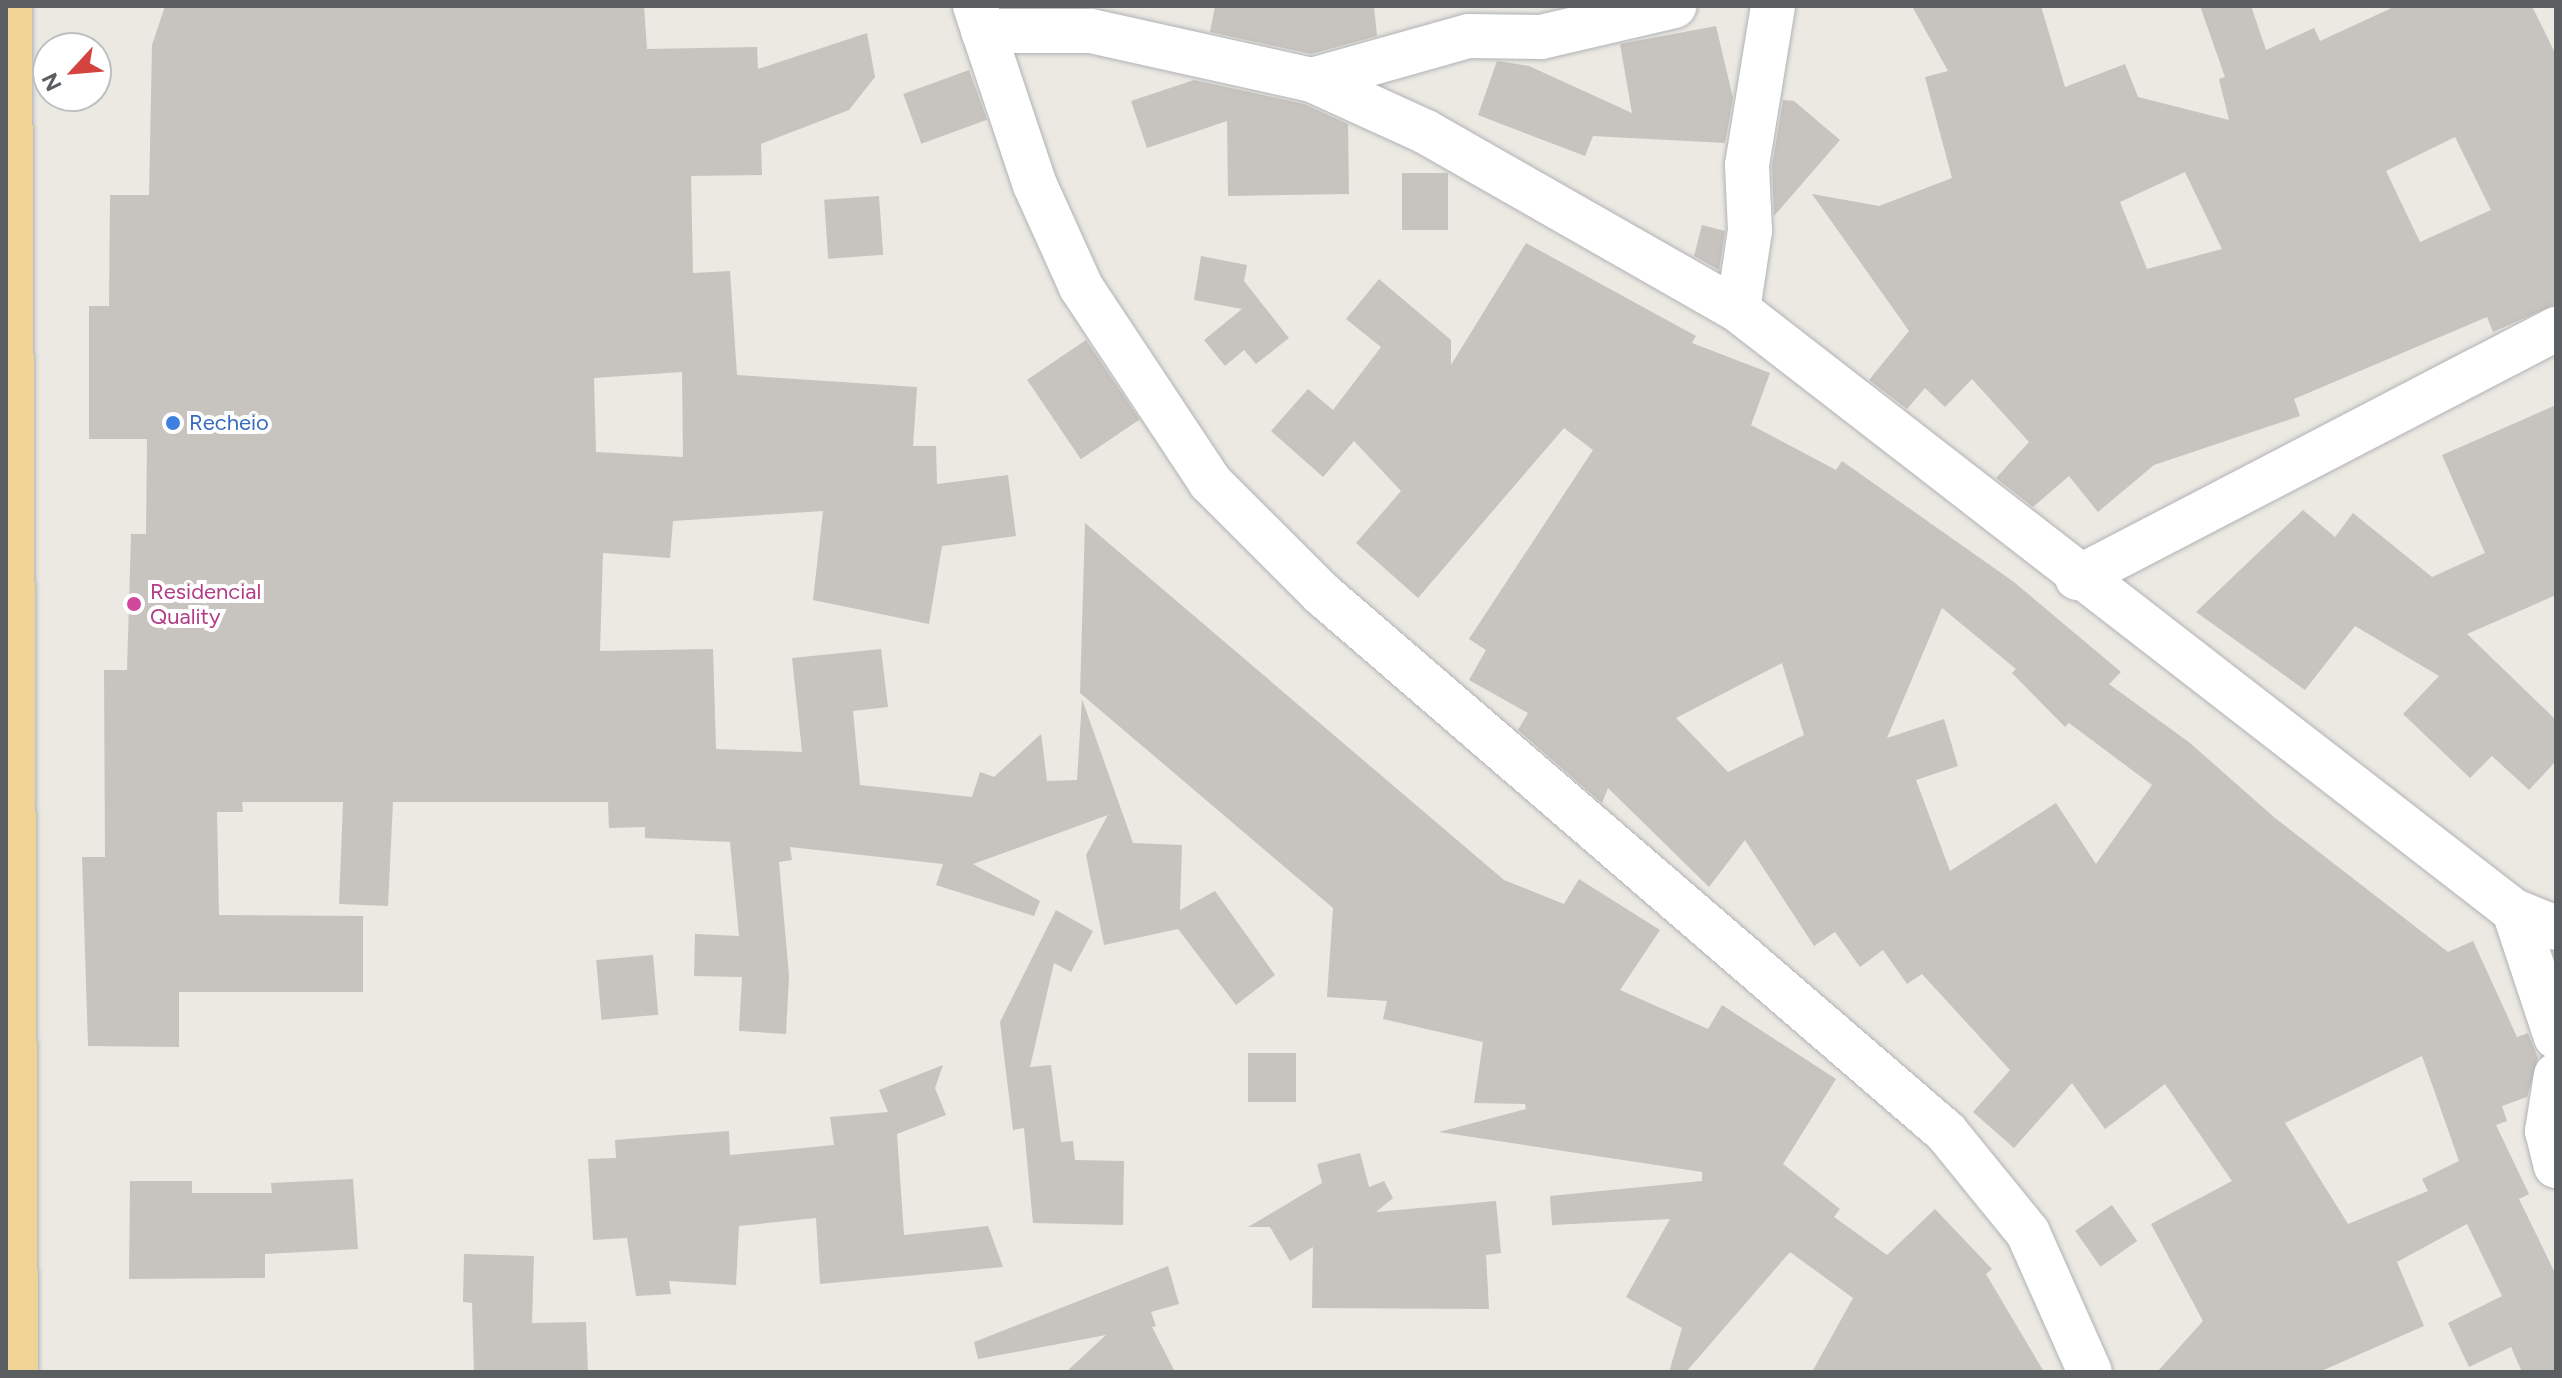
<!DOCTYPE html>
<style>
body{margin:0}
#map{position:relative;width:2562px;height:1378px;overflow:hidden;background:#ebe9e2;font-family:Figtree,sans-serif}
div>[style]{position:absolute}
[style*='--x']{left:calc(var(--x)*1px);top:calc(var(--y)*1px);width:calc(var(--w)*1px);rotate:calc(var(--a)*1deg)}
.building>*{inset:0;background:#c7c3bf;transform-origin:0 0}
.roads{filter:drop-shadow(0 0 2px #b0b3b6) drop-shadow(0 0 2px #b0b3b6)}
.street>*{height:44px;margin:-22px;padding:0 22px;transform-origin:22px;border-radius:22px;background:#fff}
.highway>*{height:44px;margin:-22px;padding:0 22px;transform-origin:22px;border-radius:22px;background:#efd495}
.dots>*{width:22px;height:22px;translate:-50% -50%;box-sizing:border-box;border:4px solid #fff;border-radius:50%}
span{translate:-50% -50%;white-space:nowrap;text-align:center;line-height:1.15;-webkit-text-stroke:8px #fff;paint-order:stroke}
.shop-label{font-size:22px;color:#366cbe}
.left{translate:0 -50%;text-align:left}
.hotel-label{font-size:22px;color:#b23c85}
.frame{position:absolute;inset:0;border:8px solid #5b5e61;pointer-events:none}
.north{position:absolute;left:32px;top:32px;width:80px;height:80px;box-sizing:border-box;background:#fff;border:2px solid #bdbfc0;border-radius:50%;rotate:244deg;font-size:22px;font-weight:700;line-height:32px;text-align:center;color:#5b5e61}
.north::after{content:'';display:block;margin:auto;width:28px;height:36px;background:#d34441;clip-path:polygon(50% 0,100% 100%,50% 72%,0 100%)}
</style>
<div id="map">
<div class="building">
<div style="clip-path:polygon(evenodd,165px 6px,644px 6px,647px 49px,757px 47px,758px 69px,867px 33px,875px 77px,849px 110px,761px 144px,762px 175px,691px 176px,693px 273px,730px 271px,737px 375px,917px 387px,913px 446px,936px 446px,937px 484px,1008px 475px,1016px 536px,942px 546px,929px 624px,813px 600px,823px 511px,673px 521px,670px 558px,603px 553px,600px 651px,713px 649px,716px 749px,802px 752px,792px 658px,881px 649px,888px 707px,853px 711px,860px 785px,972px 797px,980px 772px,994px 777px,1041px 734px,1047px 781px,1077px 780px,1082px 699px,1133px 843px,1182px 845px,1180px 910px,1215px 891px,1275px 975px,1236px 1005px,1178px 929px,1104px 945px,1086px 855px,1108px 815px,973px 864px,1040px 901px,1034px 916px,936px 885px,943px 864px,790px 847px,792px 860px,779px 862px,789px 976px,786px 1034px,739px 1031px,742px 977px,694px 976px,695px 934px,739px 936px,730px 842px,645px 838px,645px 827px,609px 828px,608px 802px,393px 802px,388px 906px,339px 904px,343px 802px,242px 802px,243px 812px,217px 812px,219px 915px,363px 916px,363px 992px,179px 992px,179px 1047px,88px 1046px,82px 857px,105px 857px,104px 670px,127px 670px,131px 534px,146px 534px,147px 439px,89px 439px,89px 306px,109px 306px,110px 195px,149px 195px,152px 45px,165px 6px,682px 372px,683px 457px,596px 452px,594px 378px,682px 372px)"></div>
<div style="clip-path:polygon(1215px 6px,1374px 6px,1377px 36px,1311px 54px,1210px 32px)"></div>
<div style="clip-path:polygon(evenodd,1912px 6px,2041px 6px,2065px 87px,2125px 64px,2138px 97px,2229px 120px,2219px 79px,2225px 77px,2200px 6px,2251px 6px,2266px 50px,2314px 28px,2320px 41px,2396px 6px,2532px 6px,2556px 55px,2556px 304px,2493px 332px,2487px 317px,2294px 399px,2300px 416px,2154px 465px,2098px 512px,2069px 476px,2033px 507px,1996px 478px,2029px 442px,1972px 379px,1945px 407px,1925px 388px,1907px 409px,1869px 380px,1909px 331px,1812px 194px,1879px 206px,1952px 178px,1925px 77px,1948px 71px,1912px 6px,2455px 137px,2491px 210px,2420px 242px,2386px 171px,2455px 137px,1912px 6px,2185px 172px,2222px 249px,2147px 269px,2120px 202px,2185px 172px)"></div>
<div style="clip-path:polygon(1716px 26px,1733px 98px,1725px 143px,1593px 136px,1585px 156px,1478px 115px,1497px 61px,1529px 66px,1632px 113px,1620px 44px)"></div>
<div style="left:969px;top:70px;width:53px;height:70px;rotate:70deg"></div>
<div style="clip-path:polygon(1194px 80px,1304px 104px,1348px 124px,1349px 194px,1228px 196px,1227px 121px,1147px 148px,1131px 101px)"></div>
<div style="clip-path:polygon(1783px 100px,1794px 101px,1840px 140px,1774px 216px,1772px 166px)"></div>
<div style="left:1402px;top:173px;width:46px;height:57px"></div>
<div style="left:879px;top:196px;width:59px;height:55px;rotate:86deg"></div>
<div style="clip-path:polygon(1702px 225px,1725px 231px,1719px 270px,1694px 256px)"></div>
<div style="clip-path:polygon(evenodd,1526px 243px,1696px 336px,1692px 343px,1770px 373px,1751px 425px,1836px 470px,1842px 461px,2014px 582px,2121px 672px,2109px 684px,2190px 743px,2275px 818px,2448px 952px,2473px 941px,2517px 1037px,2528px 1033px,2538px 1058px,2527px 1097px,2502px 1106px,2507px 1121px,2496px 1125px,2529px 1194px,2519px 1199px,2556px 1275px,2556px 1372px,2522px 1372px,2511px 1347px,2469px 1367px,2448px 1323px,2502px 1296px,2467px 1224px,2397px 1262px,2424px 1326px,2319px 1372px,2157px 1372px,2203px 1321px,2151px 1224px,2232px 1181px,2165px 1084px,2105px 1129px,2072px 1083px,2014px 1148px,1973px 1112px,2010px 1070px,1922px 974px,1907px 984px,1883px 950px,1860px 967px,1835px 932px,1814px 946px,1745px 840px,1709px 887px,1608px 788px,1602px 803px,1518px 730px,1528px 713px,1469px 680px,1486px 650px,1469px 639px,1593px 450px,1564px 428px,1418px 598px,1356px 543px,1401px 491px,1354px 441px,1323px 477px,1271px 431px,1308px 389px,1333px 410px,1381px 347px,1346px 319px,1379px 279px,1451px 340px,1451px 365px,1526px 243px,1942px 608px,2016px 669px,2012px 673px,2065px 727px,2069px 723px,2152px 785px,2096px 864px,2056px 803px,1950px 871px,1916px 780px,1958px 766px,1944px 719px,1887px 738px,1942px 608px,1526px 243px,1782px 663px,1804px 735px,1728px 772px,1676px 718px,1782px 663px,1526px 243px,2422px 1056px,2459px 1161px,2422px 1179px,2428px 1191px,2348px 1224px,2285px 1123px,2422px 1056px)"></div>
<div style="clip-path:polygon(1201px 256px,1247px 265px,1244px 281px,1289px 338px,1256px 364px,1244px 350px,1225px 366px,1204px 340px,1242px 309px,1194px 300px)"></div>
<div style="left:1086px;top:340px;width:96px;height:71px;rotate:56deg"></div>
<div style="clip-path:polygon(2556px 405px,2556px 595px,2467px 634px,2556px 720px,2556px 761px,2529px 790px,2492px 756px,2470px 778px,2403px 714px,2439px 676px,2355px 626px,2305px 690px,2196px 612px,2303px 510px,2335px 537px,2353px 513px,2432px 577px,2485px 553px,2442px 455px)"></div>
<div style="clip-path:polygon(1085px 523px,1504px 880px,1564px 904px,1579px 879px,1660px 930px,1620px 990px,1708px 1029px,1722px 1005px,1836px 1079px,1783px 1164px,1840px 1209px,1834px 1217px,1887px 1255px,1935px 1209px,1992px 1269px,1986px 1274px,2044px 1372px,1812px 1372px,1853px 1298px,1790px 1252px,1686px 1372px,1669px 1372px,1682px 1328px,1626px 1297px,1670px 1219px,1552px 1225px,1550px 1196px,1702px 1181px,1702px 1172px,1439px 1132px,1526px 1109px,1525px 1104px,1474px 1103px,1483px 1042px,1383px 1019px,1387px 1001px,1327px 997px,1333px 908px,1080px 693px)"></div>
<div style="clip-path:polygon(1056px 910px,1093px 931px,1071px 972px,1054px 963px,1030px 1067px,1051px 1065px,1061px 1142px,1073px 1141px,1075px 1160px,1124px 1161px,1123px 1225px,1033px 1223px,1024px 1128px,1013px 1130px,1000px 1022px)"></div>
<div style="left:653px;top:955px;width:60px;height:57px;rotate:85deg"></div>
<div style="left:1248px;top:1053px;width:48px;height:49px"></div>
<div style="clip-path:polygon(943px 1065px,935px 1088px,946px 1115px,897px 1134px,904px 1235px,988px 1226px,1003px 1267px,820px 1284px,816px 1218px,739px 1226px,736px 1285px,669px 1281px,671px 1294px,636px 1296px,627px 1238px,593px 1240px,588px 1159px,616px 1158px,615px 1140px,729px 1131px,730px 1155px,834px 1145px,830px 1117px,888px 1112px,879px 1090px)"></div>
<div style="clip-path:polygon(1360px 1153px,1369px 1187px,1384px 1181px,1393px 1198px,1376px 1212px,1496px 1201px,1501px 1253px,1486px 1255px,1489px 1309px,1312px 1308px,1313px 1247px,1290px 1261px,1270px 1227px,1248px 1227px,1322px 1183px,1317px 1164px)"></div>
<div style="clip-path:polygon(353px 1179px,358px 1249px,265px 1254px,265px 1278px,129px 1279px,130px 1181px,192px 1181px,192px 1193px,272px 1193px,271px 1183px)"></div>
<div style="left:2112px;top:1205px;width:44px;height:45px;rotate:55deg"></div>
<div style="clip-path:polygon(464px 1254px,534px 1256px,532px 1323px,586px 1322px,588px 1372px,474px 1372px,472px 1303px,463px 1302px)"></div>
<div style="clip-path:polygon(1168px 1266px,1179px 1304px,1151px 1312px,1156px 1326px,1152px 1327px,1175px 1372px,1066px 1372px,1106px 1335px,978px 1359px,974px 1342px)"></div>
</div>
<div class="roads">
<div class="street">
<div style="--x:975;--y:6;--w:189;--a:71.5"></div>
<div style="--x:1035;--y:185;--w:112;--a:65.7"></div>
<div style="--x:1081;--y:287;--w:234;--a:56.5"></div>
<div style="--x:1210;--y:482;--w:158;--a:45"></div>
<div style="--x:1322;--y:594;--w:824;--a:40.77"></div>
<div style="--x:1946;--y:1132;--w:130;--a:50.9"></div>
<div style="--x:2028;--y:1233;--w:152;--a:66"></div>
<div style="--x:983;--y:31;--w:108;--a:0"></div>
<div style="--x:1091;--y:31;--w:226;--a:12.5"></div>
<div style="--x:1312;--y:80;--w:125;--a:24.5"></div>
<div style="--x:1426;--y:132;--w:359;--a:29.7"></div>
<div style="--x:1738;--y:310;--w:982;--a:37.76"></div>
<div style="--x:2514;--y:911;--w:45;--a:22"></div>
<div style="--x:1312;--y:80;--w:163;--a:-15.7"></div>
<div style="--x:1469;--y:36;--w:72;--a:0.8"></div>
<div style="--x:1541;--y:37;--w:137;--a:-13.1"></div>
<div style="--x:1738;--y:310;--w:80;--a:-81.4"></div>
<div style="--x:1750;--y:231;--w:66;--a:-92.6"></div>
<div style="--x:1747;--y:165;--w:161;--a:-80.7"></div>
<div style="--x:2077;--y:578;--w:540;--a:-27.47"></div>
<div style="--x:2514;--y:911;--w:133;--a:71.6"></div>
<div style="--x:2556;--y:1075;--w:57;--a:99.1"></div>
<div style="--x:2547;--y:1131;--w:36;--a:76"></div>
</div>
<div class="highway">
<div style="--x:10;--y:6;--w:1366;--a:89.75"></div>
</div>
</div>
<div class="dots">
<div style="left:173px;top:423px;background:#3f7fe0"></div>
<div style="left:134px;top:604px;background:#d1479c"></div>
</div>
<div class="shop-label">
<span class="left" style="left:189px;top:423px">Recheio</span>
</div>
<div class="hotel-label">
<span class="left" style="left:150px;top:604px">Residencial<br>Quality</span>
</div>
<div class="frame"></div>
<div class="north">N</div>
</div>
